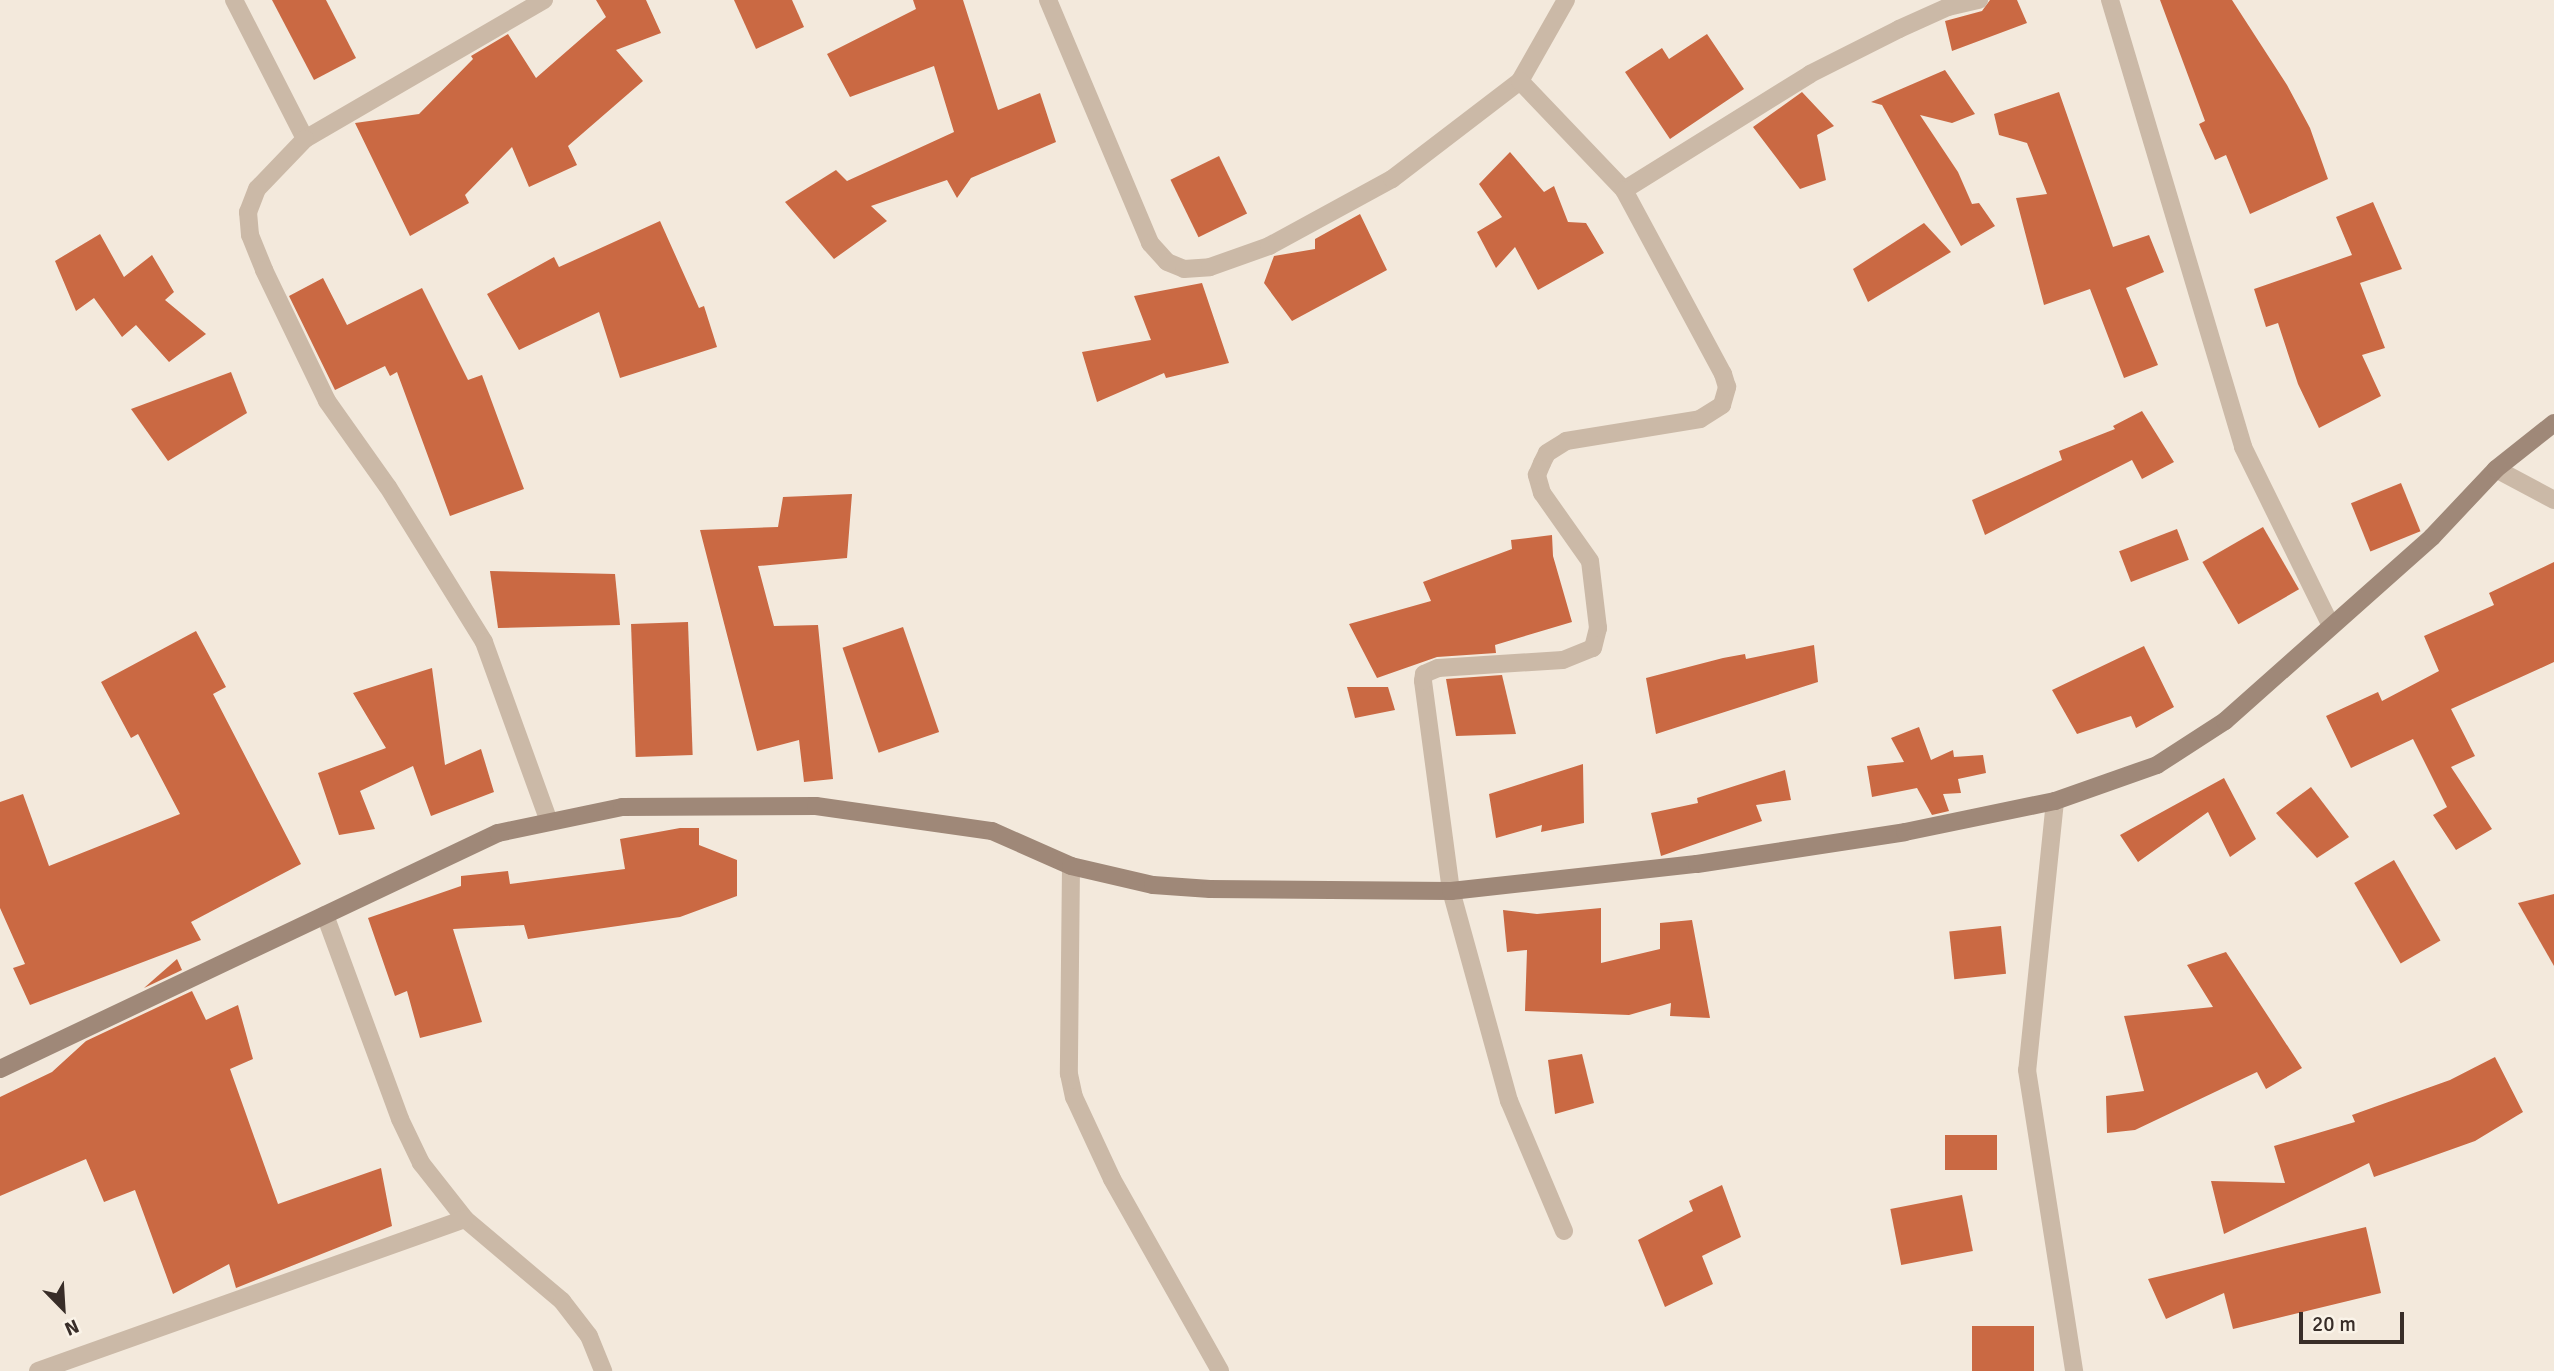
<!DOCTYPE html>
<style>
body{margin:0}
#map{position:relative;width:2554px;height:1371px;overflow:hidden;background:#f3e9dc;font-family:Signika,sans-serif}
div>[style]{position:absolute}
[style*='--x']{left:calc(var(--x)*1px);top:calc(var(--y)*1px);width:calc(var(--w)*1px);rotate:calc(var(--a)*1deg)}
.building>*{inset:0;background:#ca6943;transform-origin:0 0}
.street>*{height:18px;margin:-9px;padding:0 9px;transform-origin:9px;border-radius:9px;background:#cbb9a7}
.secondary>*{height:18px;margin:-9px;padding:0 9px;transform-origin:9px;border-radius:9px;background:#9f8878}
span{translate:-50% -50%;white-space:nowrap;text-align:center;line-height:1.15;-webkit-text-stroke:6px #faf3e8;paint-order:stroke}
.north{position:absolute;left:28px;top:1273px;width:70px;height:70px;-webkit-text-stroke:5px #faf3e8;paint-order:stroke;rotate:156deg;font-size:19px;font-weight:700;line-height:28px;text-align:center;color:#382d28}
.north::after{content:'';display:block;margin:auto;width:24px;height:32px;background:#382d28;clip-path:polygon(50% 0,100% 100%,50% 72%,0 100%)}
.scale{position:absolute;left:2299px;top:1312px;width:105px;height:32px;box-sizing:border-box;border:4px solid #382d28;border-top:0;padding-left:9px;font-size:21px;line-height:24px;white-space:nowrap;color:#382d28;-webkit-text-stroke:5px #faf3e8;paint-order:stroke}
</style>
<div id="map">
<div class="building">
<div style="clip-path:polygon(272px 0,326px 0,356px 58px,314px 80px)"></div>
<div style="clip-path:polygon(596px 0,646px 0,661px 33px,616px 50px,643px 81px,568px 146px,577px 165px,529px 187px,512px 147px,465px 195px,469px 203px,410px 236px,355px 123px,419px 114px,473px 59px,471px 56px,508px 34px,536px 78px,606px 17px)"></div>
<div style="clip-path:polygon(734px 0,792px 0,804px 27px,756px 49px)"></div>
<div style="clip-path:polygon(913px 0,963px 0,998px 110px,1040px 93px,1056px 142px,971px 178px,957px 198px,947px 180px,871px 206px,887px 221px,834px 259px,785px 202px,836px 170px,847px 181px,954px 132px,934px 66px,850px 97px,827px 54px,916px 9px)"></div>
<div style="clip-path:polygon(1990px 0,2017px 0,2027px 23px,1952px 51px,1945px 21px,1982px 11px)"></div>
<div style="clip-path:polygon(2160px 0,2232px 0,2287px 85px,2310px 128px,2328px 179px,2250px 214px,2226px 155px,2215px 160px,2199px 124px,2205px 121px)"></div>
<div style="clip-path:polygon(1707px 34px,1744px 89px,1670px 139px,1625px 72px,1662px 48px,1669px 59px)"></div>
<div style="clip-path:polygon(1945px 70px,1975px 114px,1952px 123px,1920px 115px,1958px 172px,1972px 204px,1979px 203px,1995px 226px,1961px 246px,1882px 105px,1871px 102px)"></div>
<div style="clip-path:polygon(1802px 92px,1834px 126px,1817px 135px,1826px 180px,1800px 189px,1753px 127px)"></div>
<div style="clip-path:polygon(2059px 92px,2113px 247px,2149px 235px,2164px 272px,2126px 288px,2158px 365px,2124px 378px,2090px 289px,2044px 305px,2016px 198px,2047px 194px,2027px 143px,1999px 135px,1994px 114px)"></div>
<div style="clip-path:polygon(1510px 152px,1544px 192px,1554px 186px,1568px 222px,1586px 223px,1604px 253px,1538px 290px,1515px 247px,1496px 268px,1477px 232px,1502px 217px,1479px 184px)"></div>
<div style="left:1219px;top:156px;width:64px;height:54px;rotate:64deg"></div>
<div style="clip-path:polygon(2373px 202px,2402px 269px,2360px 283px,2385px 348px,2362px 355px,2381px 396px,2319px 428px,2298px 384px,2278px 323px,2266px 327px,2254px 289px,2352px 255px,2336px 217px)"></div>
<div style="clip-path:polygon(1360px 214px,1387px 270px,1292px 321px,1264px 283px,1274px 256px,1315px 249px,1315px 239px)"></div>
<div style="clip-path:polygon(660px 221px,699px 308px,704px 306px,717px 347px,620px 378px,599px 312px,519px 350px,487px 294px,554px 257px,559px 267px)"></div>
<div style="clip-path:polygon(1924px 223px,1951px 252px,1868px 302px,1853px 269px)"></div>
<div style="clip-path:polygon(100px 234px,124px 277px,152px 255px,174px 292px,165px 300px,206px 334px,169px 362px,136px 325px,122px 337px,94px 298px,76px 311px,55px 261px)"></div>
<div style="clip-path:polygon(323px 278px,347px 325px,422px 288px,468px 380px,482px 375px,524px 489px,450px 516px,397px 372px,390px 376px,385px 366px,335px 390px,289px 296px)"></div>
<div style="clip-path:polygon(1202px 283px,1229px 363px,1166px 378px,1164px 373px,1097px 402px,1082px 352px,1151px 340px,1134px 296px)"></div>
<div style="clip-path:polygon(231px 372px,247px 413px,168px 461px,131px 409px)"></div>
<div style="clip-path:polygon(2142px 411px,2174px 462px,2142px 479px,2132px 460px,1985px 535px,1972px 500px,2062px 460px,2059px 451px,2115px 429px,2113px 426px)"></div>
<div style="left:2401px;top:483px;width:52px;height:54px;rotate:68deg"></div>
<div style="clip-path:polygon(852px 494px,847px 558px,758px 566px,774px 626px,818px 625px,833px 779px,804px 782px,799px 740px,757px 751px,700px 530px,778px 527px,783px 497px)"></div>
<div style="left:2263px;top:527px;width:72px;height:70px;rotate:60deg"></div>
<div style="left:2177px;top:529px;width:33px;height:62px;rotate:69deg"></div>
<div style="clip-path:polygon(1552px 535px,1553px 556px,1572px 622px,1495px 645px,1496px 653px,1437px 657px,1377px 678px,1349px 624px,1431px 601px,1423px 582px,1512px 549px,1511px 540px)"></div>
<div style="clip-path:polygon(2554px 562px,2554px 662px,2451px 709px,2475px 756px,2451px 767px,2492px 829px,2456px 850px,2433px 815px,2447px 807px,2413px 739px,2351px 768px,2326px 716px,2378px 692px,2382px 701px,2439px 671px,2424px 636px,2494px 605px,2489px 593px)"></div>
<div style="clip-path:polygon(490px 571px,615px 574px,620px 625px,498px 628px)"></div>
<div style="left:688px;top:622px;width:133px;height:57px;rotate:88deg"></div>
<div style="left:903px;top:627px;width:111px;height:64px;rotate:71deg"></div>
<div style="clip-path:polygon(196px 631px,226px 687px,213px 694px,301px 864px,191px 922px,201px 940px,30px 1005px,13px 968px,25px 964px,0 908px,0 802px,23px 794px,49px 866px,180px 814px,138px 734px,131px 738px,101px 682px)"></div>
<div style="clip-path:polygon(1814px 645px,1818px 682px,1656px 734px,1646px 678px,1723px 658px,1745px 654px,1746px 659px)"></div>
<div style="clip-path:polygon(2144px 646px,2174px 707px,2136px 728px,2131px 716px,2077px 734px,2052px 690px)"></div>
<div style="clip-path:polygon(432px 668px,445px 765px,481px 749px,494px 792px,431px 816px,413px 766px,360px 791px,375px 829px,339px 835px,318px 773px,386px 748px,353px 693px)"></div>
<div style="clip-path:polygon(1502px 675px,1516px 734px,1456px 736px,1446px 679px)"></div>
<div style="clip-path:polygon(1347px 687px,1388px 687px,1395px 710px,1355px 718px)"></div>
<div style="clip-path:polygon(1919px 727px,1931px 760px,1953px 750px,1954px 757px,1983px 755px,1986px 773px,1958px 779px,1961px 793px,1943px 794px,1949px 811px,1932px 815px,1917px 788px,1872px 797px,1867px 766px,1904px 762px,1891px 738px)"></div>
<div style="clip-path:polygon(1583px 764px,1584px 823px,1541px 832px,1542px 825px,1496px 838px,1489px 794px)"></div>
<div style="clip-path:polygon(1785px 770px,1791px 800px,1756px 805px,1762px 821px,1661px 856px,1651px 813px,1698px 803px,1697px 798px)"></div>
<div style="clip-path:polygon(2224px 778px,2256px 839px,2230px 857px,2208px 812px,2138px 862px,2120px 835px)"></div>
<div style="clip-path:polygon(2311px 787px,2349px 837px,2317px 858px,2276px 813px)"></div>
<div style="clip-path:polygon(680px 828px,699px 828px,699px 845px,737px 860px,737px 896px,680px 917px,528px 939px,524px 925px,453px 929px,482px 1022px,420px 1038px,407px 991px,395px 996px,368px 918px,461px 886px,461px 876px,508px 871px,510px 884px,625px 869px,620px 839px)"></div>
<div style="left:2394px;top:860px;width:93px;height:46px;rotate:60deg"></div>
<div style="clip-path:polygon(2554px 894px,2554px 966px,2518px 903px)"></div>
<div style="clip-path:polygon(1601px 908px,1601px 963px,1660px 949px,1660px 923px,1692px 920px,1710px 1018px,1670px 1016px,1671px 1003px,1629px 1015px,1525px 1011px,1527px 950px,1507px 952px,1503px 910px,1537px 914px)"></div>
<div style="left:2001px;top:926px;width:48px;height:52px;rotate:84deg"></div>
<div style="clip-path:polygon(2226px 952px,2302px 1068px,2266px 1089px,2257px 1072px,2135px 1130px,2107px 1133px,2106px 1096px,2144px 1091px,2124px 1016px,2213px 1007px,2187px 965px)"></div>
<div style="clip-path:polygon(177px 959px,182px 970px,144px 988px)"></div>
<div style="clip-path:polygon(192px 991px,206px 1020px,238px 1005px,253px 1059px,230px 1069px,278px 1204px,381px 1168px,392px 1226px,236px 1288px,229px 1264px,173px 1294px,135px 1190px,104px 1202px,86px 1159px,0 1196px,0 1097px,52px 1072px,86px 1041px)"></div>
<div style="clip-path:polygon(1582px 1054px,1594px 1103px,1555px 1114px,1548px 1060px)"></div>
<div style="clip-path:polygon(2495px 1057px,2523px 1112px,2475px 1141px,2374px 1177px,2369px 1163px,2224px 1234px,2211px 1181px,2285px 1183px,2274px 1146px,2355px 1122px,2352px 1115px,2450px 1080px)"></div>
<div style="left:1997px;top:1135px;width:35px;height:52px;rotate:90deg"></div>
<div style="clip-path:polygon(1722px 1185px,1741px 1237px,1702px 1256px,1713px 1284px,1665px 1307px,1638px 1240px,1693px 1211px,1689px 1201px)"></div>
<div style="left:1962px;top:1195px;width:57px;height:73px;rotate:79deg"></div>
<div style="clip-path:polygon(2366px 1227px,2381px 1293px,2233px 1329px,2224px 1293px,2166px 1319px,2148px 1279px)"></div>
<div style="left:1972px;top:1326px;width:62px;height:45px"></div>
</div>
<div class="street">
<div style="--x:234;--y:0;--w:156;--a:62.9"></div>
<div style="--x:544;--y:0;--w:276;--a:149.8"></div>
<div style="--x:305;--y:139;--w:69;--a:133.8"></div>
<div style="--x:257;--y:189;--w:25;--a:111"></div>
<div style="--x:248;--y:212;--w:23;--a:85"></div>
<div style="--x:250;--y:235;--w:38;--a:68"></div>
<div style="--x:264;--y:270;--w:145;--a:64.3"></div>
<div style="--x:327;--y:401;--w:105;--a:54.7"></div>
<div style="--x:388;--y:487;--w:182;--a:58.2"></div>
<div style="--x:484;--y:642;--w:188;--a:70.1"></div>
<div style="--x:1048;--y:0;--w:264;--a:67.2"></div>
<div style="--x:1150;--y:243;--w:25;--a:48"></div>
<div style="--x:1167;--y:262;--w:18;--a:22"></div>
<div style="--x:1184;--y:269;--w:26;--a:-4"></div>
<div style="--x:1210;--y:267;--w:63;--a:-19.6"></div>
<div style="--x:1269;--y:246;--w:140;--a:-28.6"></div>
<div style="--x:1392;--y:179;--w:161;--a:-37.4"></div>
<div style="--x:1520;--y:81;--w:93;--a:-60.4"></div>
<div style="--x:2110;--y:0;--w:466;--a:73.4"></div>
<div style="--x:2243;--y:447;--w:197;--a:63.8"></div>
<div style="--x:1520;--y:81;--w:151;--a:46.3"></div>
<div style="--x:1624;--y:190;--w:219;--a:-31.9"></div>
<div style="--x:1810;--y:74;--w:100;--a:-26.8"></div>
<div style="--x:1899;--y:29;--w:54;--a:-24.2"></div>
<div style="--x:1948;--y:7;--w:32;--a:-13"></div>
<div style="--x:2496;--y:469;--w:66;--a:28.1"></div>
<div style="--x:2055;--y:801;--w:270;--a:95.9"></div>
<div style="--x:2027;--y:1070;--w:305;--a:81.1"></div>
<div style="--x:1071;--y:866;--w:208;--a:90.6"></div>
<div style="--x:1069;--y:1074;--w:24;--a:78"></div>
<div style="--x:1074;--y:1097;--w:90;--a:65.1"></div>
<div style="--x:1112;--y:1179;--w:220;--a:60.6"></div>
<div style="--x:325;--y:915;--w:217;--a:69.8"></div>
<div style="--x:400;--y:1119;--w:49;--a:64.5"></div>
<div style="--x:421;--y:1163;--w:71;--a:51.8"></div>
<div style="--x:465;--y:1219;--w:127;--a:40.2"></div>
<div style="--x:562;--y:1301;--w:44;--a:52.4"></div>
<div style="--x:589;--y:1336;--w:38;--a:68"></div>
<div style="--x:1564;--y:1231;--w:141;--a:-112.9"></div>
<div style="--x:1509;--y:1101;--w:218;--a:-105.4"></div>
<div style="--x:1451;--y:891;--w:212;--a:-97.6"></div>
<div style="--x:1423;--y:681;--w:7;--a:-82"></div>
<div style="--x:1424;--y:674;--w:15;--a:-23"></div>
<div style="--x:1438;--y:668;--w:125;--a:-3.7"></div>
<div style="--x:1563;--y:660;--w:32;--a:-22"></div>
<div style="--x:1593;--y:648;--w:21;--a:-76"></div>
<div style="--x:1598;--y:628;--w:67;--a:-96.8"></div>
<div style="--x:1590;--y:561;--w:83;--a:-125.2"></div>
<div style="--x:1542;--y:493;--w:19;--a:-106"></div>
<div style="--x:1537;--y:475;--w:13;--a:-67"></div>
<div style="--x:1542;--y:463;--w:11;--a:-63"></div>
<div style="--x:1547;--y:453;--w:22;--a:-32"></div>
<div style="--x:1566;--y:441;--w:136;--a:-9.3"></div>
<div style="--x:1700;--y:419;--w:26;--a:-32"></div>
<div style="--x:1722;--y:405;--w:19;--a:-74"></div>
<div style="--x:1727;--y:387;--w:14;--a:-107"></div>
<div style="--x:1723;--y:374;--w:209;--a:-118.3"></div>
<div style="--x:38;--y:1371;--w:453;--a:-19.6"></div>
</div>
<div class="secondary">
<div style="--x:0;--y:1069;--w:551;--a:-25.36"></div>
<div style="--x:498;--y:833;--w:127;--a:-11.8"></div>
<div style="--x:622;--y:807;--w:194;--a:-0.3"></div>
<div style="--x:816;--y:806;--w:178;--a:8.1"></div>
<div style="--x:992;--y:831;--w:86;--a:23.9"></div>
<div style="--x:1071;--y:866;--w:84;--a:13"></div>
<div style="--x:1153;--y:885;--w:57;--a:4"></div>
<div style="--x:1210;--y:889;--w:241;--a:0.5"></div>
<div style="--x:1451;--y:891;--w:247;--a:-6.3"></div>
<div style="--x:1697;--y:864;--w:210;--a:-8.7"></div>
<div style="--x:1905;--y:832;--w:153;--a:-11.7"></div>
<div style="--x:2055;--y:801;--w:108;--a:-19.4"></div>
<div style="--x:2157;--y:765;--w:81;--a:-32.9"></div>
<div style="--x:2225;--y:721;--w:277;--a:-41.6"></div>
<div style="--x:2432;--y:537;--w:93;--a:-46.7"></div>
<div style="--x:2496;--y:469;--w:74;--a:-38.4"></div>
</div>
<div class="north">N</div>
<div class="scale">20 m</div>
</div>
